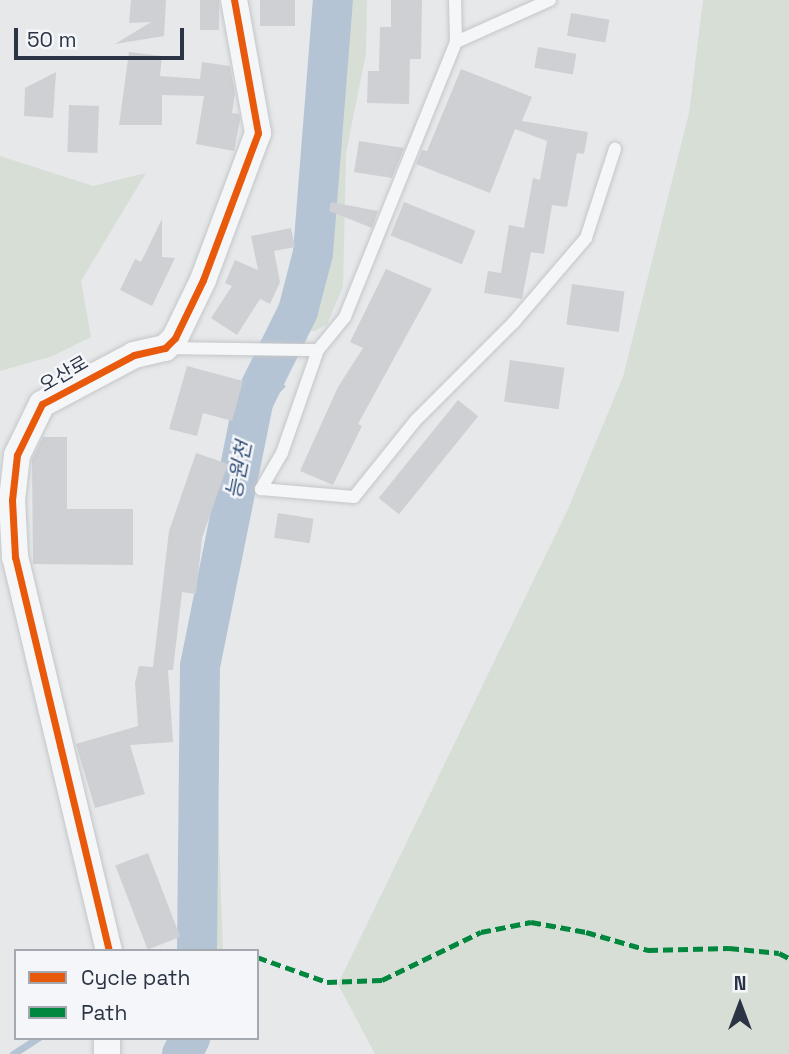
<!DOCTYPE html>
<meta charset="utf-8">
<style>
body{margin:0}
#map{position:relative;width:789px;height:1054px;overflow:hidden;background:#e6e8ea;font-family:"Space Grotesk","Noto Sans KR",sans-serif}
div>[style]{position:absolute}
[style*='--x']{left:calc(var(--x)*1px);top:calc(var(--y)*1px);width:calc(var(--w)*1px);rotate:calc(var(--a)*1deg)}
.green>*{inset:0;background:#d6ded6}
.water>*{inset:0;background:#b4c4d5}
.stream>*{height:7px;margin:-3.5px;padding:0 3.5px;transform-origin:3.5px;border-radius:3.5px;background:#b4c4d5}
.river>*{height:40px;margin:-20px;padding:0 20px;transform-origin:20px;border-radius:20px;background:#b4c4d5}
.building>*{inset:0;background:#ced0d3;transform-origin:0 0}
.roads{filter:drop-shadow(0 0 2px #c4c6c8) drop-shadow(0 0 2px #c4c6c8)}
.lane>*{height:12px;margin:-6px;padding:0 6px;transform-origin:6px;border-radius:6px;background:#f5f6f7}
.street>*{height:26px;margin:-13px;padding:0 13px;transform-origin:13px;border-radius:13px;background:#f5f6f7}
.quiet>*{height:5px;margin-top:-2.5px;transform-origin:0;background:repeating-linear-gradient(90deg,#00873e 0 10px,transparent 0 15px)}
.cycleway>*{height:7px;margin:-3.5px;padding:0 3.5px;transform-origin:3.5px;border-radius:3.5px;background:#e8590c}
span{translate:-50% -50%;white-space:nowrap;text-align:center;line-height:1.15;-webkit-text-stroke:5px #f4f6f9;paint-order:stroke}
.street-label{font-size:19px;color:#2b3445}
.water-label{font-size:21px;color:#34527a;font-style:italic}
.legend{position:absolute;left:14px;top:949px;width:245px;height:91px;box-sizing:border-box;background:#f4f6f9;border:2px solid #a4a8b1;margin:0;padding:9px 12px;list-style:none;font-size:21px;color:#2b3445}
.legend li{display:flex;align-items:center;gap:14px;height:35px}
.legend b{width:35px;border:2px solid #a4a8b1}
.north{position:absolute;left:705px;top:970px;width:70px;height:70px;-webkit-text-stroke:5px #f4f6f9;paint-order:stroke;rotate:0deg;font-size:19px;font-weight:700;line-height:28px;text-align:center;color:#2b3445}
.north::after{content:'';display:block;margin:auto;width:24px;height:32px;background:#2b3445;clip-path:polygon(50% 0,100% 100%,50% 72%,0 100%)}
.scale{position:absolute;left:14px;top:28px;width:170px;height:32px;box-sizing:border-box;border:4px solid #2b3445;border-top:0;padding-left:9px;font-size:21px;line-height:24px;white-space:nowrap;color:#2b3445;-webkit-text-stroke:5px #f4f6f9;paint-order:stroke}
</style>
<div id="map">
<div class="green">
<div style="clip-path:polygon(326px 0,331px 1px,325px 119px,311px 254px,296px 312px,285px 333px,273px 334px,290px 311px,312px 234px,324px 104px)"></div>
<div style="clip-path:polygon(336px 0,367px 0,366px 53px,346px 153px,343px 287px,327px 324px,315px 331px,294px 331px,320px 245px)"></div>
<div style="clip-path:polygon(703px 0,789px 0,789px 1054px,375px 1054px,338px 984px,568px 509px,623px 377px,689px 113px)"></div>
<div style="clip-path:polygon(0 156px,93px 186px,146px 173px,81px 281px,91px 337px,53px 356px,0 371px)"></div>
<div style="clip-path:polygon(236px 457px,197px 668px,195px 939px,194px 951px,187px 951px,184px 670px,212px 537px)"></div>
<div style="clip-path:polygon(257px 465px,219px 624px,214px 695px,223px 951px,202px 951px,199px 831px,204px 668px,242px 472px)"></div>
<div style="clip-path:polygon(194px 1038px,212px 1038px,204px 1054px,187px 1054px)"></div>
</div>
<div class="water">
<div style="clip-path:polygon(255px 369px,286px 386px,273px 400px,255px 447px,256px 464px,239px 470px)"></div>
</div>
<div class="stream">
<div style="--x:13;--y:1054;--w:30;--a:-33"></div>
</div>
<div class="river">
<div style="--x:197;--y:951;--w:285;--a:-89.4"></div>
<div style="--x:200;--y:666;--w:269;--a:-78.6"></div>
<div style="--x:253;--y:402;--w:102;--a:-63.7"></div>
<div style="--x:298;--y:311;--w:60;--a:-75.5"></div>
<div style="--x:313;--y:253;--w:254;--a:-85.5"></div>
<div style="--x:182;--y:1054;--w:18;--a:-63"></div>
</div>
<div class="building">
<div style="clip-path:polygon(131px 0,166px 0,164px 36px,115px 44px,151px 22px,129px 23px)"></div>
<div style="left:200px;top:0;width:19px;height:30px"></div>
<div style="left:260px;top:0;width:35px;height:26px"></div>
<div style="clip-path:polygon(391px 0,422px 0,421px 59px,410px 59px,409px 104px,367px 103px,368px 71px,379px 71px,380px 27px,391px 27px)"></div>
<div style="left:571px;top:13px;width:39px;height:23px;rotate:10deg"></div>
<div style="left:538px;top:47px;width:39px;height:21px;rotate:10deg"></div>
<div style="clip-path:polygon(129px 52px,162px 56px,160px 76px,200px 79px,202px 62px,230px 66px,235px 93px,232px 113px,239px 114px,240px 120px,234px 151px,196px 144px,204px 96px,162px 95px,162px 125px,119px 125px)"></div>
<div style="clip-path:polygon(461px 69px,532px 97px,522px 121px,588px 132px,584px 154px,577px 153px,567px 207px,552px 205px,544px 254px,531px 252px,522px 299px,484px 293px,488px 271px,501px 273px,509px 225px,524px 228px,533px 178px,540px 180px,547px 141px,515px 129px,490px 193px,416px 164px,422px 150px,427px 151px)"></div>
<div style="clip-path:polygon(56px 72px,53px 118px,24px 116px,25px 88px)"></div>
<div style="left:69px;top:105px;width:30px;height:47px;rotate:2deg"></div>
<div style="clip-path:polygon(359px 141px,404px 148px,392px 178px,354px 172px)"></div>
<div style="clip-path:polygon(331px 202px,378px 211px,372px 228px,329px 211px)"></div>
<div style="left:404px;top:202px;width:77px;height:36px;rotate:22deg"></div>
<div style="clip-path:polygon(162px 219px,162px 257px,175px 258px,152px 306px,120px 290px,135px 259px,141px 262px)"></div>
<div style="clip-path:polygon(291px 228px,295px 247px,274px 251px,280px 282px,270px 304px,260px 299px,237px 335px,211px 318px,232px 286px,225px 283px,235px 260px,258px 270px,251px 236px)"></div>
<div style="clip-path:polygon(386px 269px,432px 289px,358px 424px,362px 426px,333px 485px,300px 471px,338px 387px,363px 348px,350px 342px)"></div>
<div style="left:572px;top:284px;width:53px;height:41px;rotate:8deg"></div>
<div style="left:510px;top:360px;width:55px;height:42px;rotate:8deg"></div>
<div style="clip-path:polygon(187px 366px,243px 381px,232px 421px,203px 413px,197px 436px,169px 429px)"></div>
<div style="left:458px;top:400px;width:26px;height:126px;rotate:39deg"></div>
<div style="clip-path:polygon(43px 437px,67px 437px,67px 509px,133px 509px,133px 565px,33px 564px,32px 459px)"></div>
<div style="clip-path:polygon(196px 453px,228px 464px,202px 538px,196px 594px,182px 592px,173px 670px,168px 670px,173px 742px,130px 745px,145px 794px,95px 808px,76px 744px,138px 726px,135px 683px,139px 666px,153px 667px,169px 531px)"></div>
<div style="left:278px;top:513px;width:36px;height:25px;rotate:9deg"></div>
<div style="left:148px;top:853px;width:90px;height:35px;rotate:69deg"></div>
</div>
<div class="roads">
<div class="lane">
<div style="--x:455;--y:0;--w:42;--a:88.6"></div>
<div style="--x:456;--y:42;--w:297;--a:112"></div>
<div style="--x:345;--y:317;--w:43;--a:129.3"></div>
<div style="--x:318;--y:350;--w:109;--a:109.3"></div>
<div style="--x:282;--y:453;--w:42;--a:120.3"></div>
<div style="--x:261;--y:489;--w:93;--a:4.9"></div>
<div style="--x:354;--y:497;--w:97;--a:-51.2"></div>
<div style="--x:415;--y:421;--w:140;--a:-45"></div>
<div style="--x:514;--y:322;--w:111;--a:-49.4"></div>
<div style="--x:586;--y:238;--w:94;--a:-72"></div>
<div style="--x:456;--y:42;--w:103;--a:-24.1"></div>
<div style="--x:169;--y:348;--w:149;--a:0.8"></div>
</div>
<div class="street">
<div style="--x:109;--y:951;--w:405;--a:-103.4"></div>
<div style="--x:15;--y:557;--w:57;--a:-93"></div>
<div style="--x:12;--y:500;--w:45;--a:-83.7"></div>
<div style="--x:17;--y:455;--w:57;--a:-63.9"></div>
<div style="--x:42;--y:404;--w:104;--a:-28"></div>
<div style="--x:134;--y:355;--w:32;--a:-13"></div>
<div style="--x:165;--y:348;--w:14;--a:-45"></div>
<div style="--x:175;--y:338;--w:64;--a:-64.2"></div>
<div style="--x:203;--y:280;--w:157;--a:-69.5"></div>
<div style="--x:258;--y:133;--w:135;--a:-100.2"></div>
<div style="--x:107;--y:1054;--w:16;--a:-90"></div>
</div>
</div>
<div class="quiet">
<div style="--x:257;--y:957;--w:74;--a:19.7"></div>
<div style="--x:327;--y:982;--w:55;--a:-2.1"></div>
<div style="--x:382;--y:980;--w:110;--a:-25.9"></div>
<div style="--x:481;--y:932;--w:51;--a:-11.3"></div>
<div style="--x:531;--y:922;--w:56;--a:10.3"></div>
<div style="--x:586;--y:932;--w:65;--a:16.2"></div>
<div style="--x:648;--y:950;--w:81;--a:-1.4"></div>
<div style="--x:729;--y:948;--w:50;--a:5.7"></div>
<div style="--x:779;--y:953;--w:11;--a:27"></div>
</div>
<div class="cycleway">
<div style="--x:109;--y:951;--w:405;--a:-103.4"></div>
<div style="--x:15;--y:557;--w:57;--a:-93"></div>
<div style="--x:12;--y:500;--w:45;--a:-83.7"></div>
<div style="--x:17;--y:455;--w:57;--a:-63.9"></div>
<div style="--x:42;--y:404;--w:104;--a:-28"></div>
<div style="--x:134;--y:355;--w:32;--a:-13"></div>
<div style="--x:165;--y:348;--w:14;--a:-45"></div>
<div style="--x:175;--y:338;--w:64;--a:-64.2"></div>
<div style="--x:203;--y:280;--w:157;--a:-69.5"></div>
<div style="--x:258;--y:133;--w:135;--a:-100.2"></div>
</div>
<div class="street-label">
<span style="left:64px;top:374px;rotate:-30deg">오산로</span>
</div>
<div class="water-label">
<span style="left:239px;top:470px;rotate:-79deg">능원천</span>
</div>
<ul class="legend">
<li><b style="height:9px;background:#e8590c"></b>Cycle path</li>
<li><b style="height:9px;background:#00873e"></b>Path</li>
</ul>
<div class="north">N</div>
<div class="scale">50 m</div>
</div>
